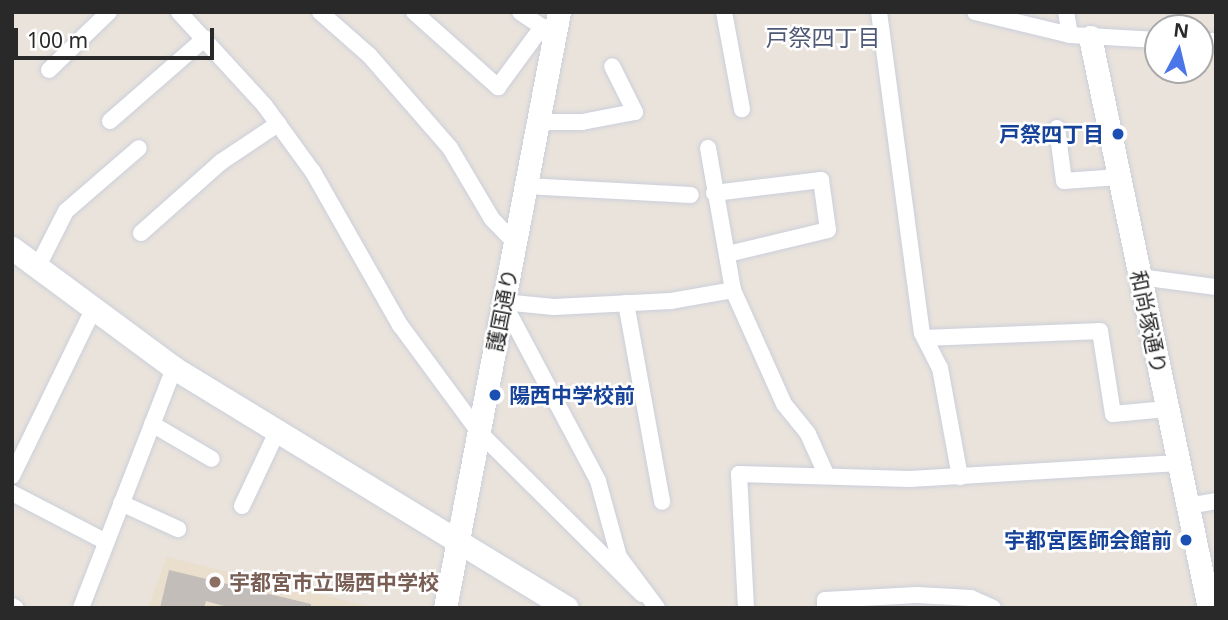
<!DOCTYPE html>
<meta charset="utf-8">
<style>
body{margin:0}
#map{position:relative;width:1228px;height:620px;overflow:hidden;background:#eae3dc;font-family:"Noto Sans","Noto Sans JP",sans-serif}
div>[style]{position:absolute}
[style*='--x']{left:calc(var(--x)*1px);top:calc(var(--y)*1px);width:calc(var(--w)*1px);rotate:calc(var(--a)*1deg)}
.education>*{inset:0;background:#eadecd}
.building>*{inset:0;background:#c2bdb9}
.roads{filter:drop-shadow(0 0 2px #cbcfda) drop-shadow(0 0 2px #cbcfda)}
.street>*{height:16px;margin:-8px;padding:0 8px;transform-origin:8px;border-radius:8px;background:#fff}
.secondary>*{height:23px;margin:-11.5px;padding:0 11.5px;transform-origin:11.5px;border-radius:11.5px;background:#fff}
.dots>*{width:19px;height:19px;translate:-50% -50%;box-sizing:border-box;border:4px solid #fff;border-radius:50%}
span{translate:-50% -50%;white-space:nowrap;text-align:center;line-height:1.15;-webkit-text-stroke:5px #fff;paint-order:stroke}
.transit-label{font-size:21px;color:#164399;font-weight:700}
.right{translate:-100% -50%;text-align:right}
.left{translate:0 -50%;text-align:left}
.street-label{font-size:21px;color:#292929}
.education-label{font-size:21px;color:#785e54;font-weight:700}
.neighbourhood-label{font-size:23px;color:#4e5975}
.frame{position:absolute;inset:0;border:14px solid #292929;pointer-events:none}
.north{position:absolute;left:1144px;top:14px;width:70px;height:70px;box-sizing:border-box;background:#fff;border:2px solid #a9a9a9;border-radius:50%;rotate:7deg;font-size:19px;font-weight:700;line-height:28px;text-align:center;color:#292929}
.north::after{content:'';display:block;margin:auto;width:24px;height:32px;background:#4a76e9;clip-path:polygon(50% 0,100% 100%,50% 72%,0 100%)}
.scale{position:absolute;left:14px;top:28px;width:200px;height:32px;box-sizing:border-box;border:4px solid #292929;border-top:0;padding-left:9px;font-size:21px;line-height:24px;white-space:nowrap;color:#292929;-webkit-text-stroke:5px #fff;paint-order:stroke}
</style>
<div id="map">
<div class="education">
<div style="clip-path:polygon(167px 557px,376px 608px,148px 608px)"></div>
</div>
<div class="building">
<div style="clip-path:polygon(169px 570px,311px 604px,311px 608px,231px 608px,206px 601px,204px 608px,160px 608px)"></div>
</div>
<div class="roads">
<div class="street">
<div style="--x:179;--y:12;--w:127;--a:47.5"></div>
<div style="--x:265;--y:106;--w:82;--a:54"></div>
<div style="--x:313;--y:172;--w:176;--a:60.4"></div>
<div style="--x:400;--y:325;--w:133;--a:53.6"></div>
<div style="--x:479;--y:432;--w:230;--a:44.8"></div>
<div style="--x:320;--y:12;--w:65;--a:41.3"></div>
<div style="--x:369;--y:55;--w:123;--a:48.9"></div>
<div style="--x:450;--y:148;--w:82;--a:59.4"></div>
<div style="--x:492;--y:219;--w:33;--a:46"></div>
<div style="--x:414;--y:12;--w:113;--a:41.8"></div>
<div style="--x:498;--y:87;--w:74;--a:-53.7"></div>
<div style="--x:542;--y:27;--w:14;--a:4"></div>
<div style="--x:520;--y:12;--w:27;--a:34"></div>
<div style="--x:724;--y:12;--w:99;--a:79.5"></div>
<div style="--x:879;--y:12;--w:324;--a:82.4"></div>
<div style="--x:922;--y:333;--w:39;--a:63"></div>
<div style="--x:940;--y:368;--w:111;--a:79.6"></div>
<div style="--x:975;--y:12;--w:98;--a:13.6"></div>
<div style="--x:1070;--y:35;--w:88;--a:3.3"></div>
<div style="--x:1066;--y:12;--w:23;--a:80"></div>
<div style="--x:1200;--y:41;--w:16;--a:0"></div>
<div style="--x:49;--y:70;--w:83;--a:-44"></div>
<div style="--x:110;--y:121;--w:126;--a:-41.1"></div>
<div style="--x:539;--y:122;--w:43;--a:0"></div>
<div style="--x:582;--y:122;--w:54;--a:-10.7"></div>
<div style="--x:635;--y:112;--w:51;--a:-116.6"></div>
<div style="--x:1057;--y:128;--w:53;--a:82.5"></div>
<div style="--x:1064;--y:181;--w:55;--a:-4.2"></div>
<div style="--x:708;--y:148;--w:144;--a:80"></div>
<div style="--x:733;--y:290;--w:125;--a:65.9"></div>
<div style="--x:784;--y:404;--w:38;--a:51"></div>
<div style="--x:808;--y:434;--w:46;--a:65.7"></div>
<div style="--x:526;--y:186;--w:165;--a:3.1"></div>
<div style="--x:714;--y:193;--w:108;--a:-6.9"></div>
<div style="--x:821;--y:180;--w:50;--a:82"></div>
<div style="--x:828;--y:230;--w:103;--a:166.5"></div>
<div style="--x:141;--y:233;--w:107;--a:-41.6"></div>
<div style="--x:221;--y:162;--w:69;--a:-33.7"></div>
<div style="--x:39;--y:264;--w:59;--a:-63"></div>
<div style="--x:66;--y:211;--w:96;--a:-40.8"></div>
<div style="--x:1140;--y:277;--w:77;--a:7.5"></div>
<div style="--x:503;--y:302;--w:203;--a:62"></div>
<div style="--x:598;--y:481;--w:79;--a:74.6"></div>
<div style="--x:619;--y:557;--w:64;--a:53.3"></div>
<div style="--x:503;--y:302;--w:51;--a:5.6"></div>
<div style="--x:554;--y:307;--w:117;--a:-2.9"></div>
<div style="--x:671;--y:301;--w:63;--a:-10.1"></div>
<div style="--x:626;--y:303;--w:202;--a:79.7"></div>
<div style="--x:925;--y:338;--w:175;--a:-2.3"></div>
<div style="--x:1100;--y:331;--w:84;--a:81.1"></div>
<div style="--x:1113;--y:414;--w:54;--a:-5.3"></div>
<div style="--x:152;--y:424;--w:69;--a:30.3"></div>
<div style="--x:12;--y:476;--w:189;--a:-64"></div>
<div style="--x:12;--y:493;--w:106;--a:27.5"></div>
<div style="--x:121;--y:503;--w:63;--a:24.5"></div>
<div style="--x:242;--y:506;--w:82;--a:-64.7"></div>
<div style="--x:1188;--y:506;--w:28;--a:-10"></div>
<div style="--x:12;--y:606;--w:4;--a:27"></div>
<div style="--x:81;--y:608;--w:257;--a:-68.8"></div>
<div style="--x:746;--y:608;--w:134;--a:-93"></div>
<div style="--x:739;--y:474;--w:171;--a:1.7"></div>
<div style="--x:910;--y:479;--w:269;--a:-3.4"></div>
<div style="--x:825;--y:608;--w:8;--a:-90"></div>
<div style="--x:825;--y:600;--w:92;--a:-3.1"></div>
<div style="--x:917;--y:595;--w:54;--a:3.2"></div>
<div style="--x:971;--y:598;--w:24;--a:24"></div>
</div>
<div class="secondary">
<div style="--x:1090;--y:37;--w:583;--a:78.23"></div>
<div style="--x:12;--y:248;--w:202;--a:36.5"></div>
<div style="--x:174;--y:368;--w:460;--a:31.4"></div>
<div style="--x:445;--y:608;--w:607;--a:-79.17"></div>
</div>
</div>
<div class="dots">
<div style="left:1118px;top:134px;background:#1a4fb4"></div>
<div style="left:495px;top:395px;background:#1a4fb4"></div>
<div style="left:1186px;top:540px;background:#1a4fb4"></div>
<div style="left:215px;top:582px;background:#8d6e63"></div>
</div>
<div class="transit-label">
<span class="right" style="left:1104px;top:134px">戸祭四丁目</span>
<span class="left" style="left:509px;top:395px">陽西中学校前</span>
<span class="right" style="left:1172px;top:540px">宇都宮医師会館前</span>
</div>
<div class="street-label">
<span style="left:502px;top:310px;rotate:-79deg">護国通り</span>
<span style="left:1149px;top:322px;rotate:78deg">和尚塚通り</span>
</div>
<div class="education-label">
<span class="left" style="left:229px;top:582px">宇都宮市立陽西中学校</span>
</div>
<div class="neighbourhood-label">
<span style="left:823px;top:37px">戸祭四丁目</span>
</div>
<div class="frame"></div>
<div class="north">N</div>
<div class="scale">100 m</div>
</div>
